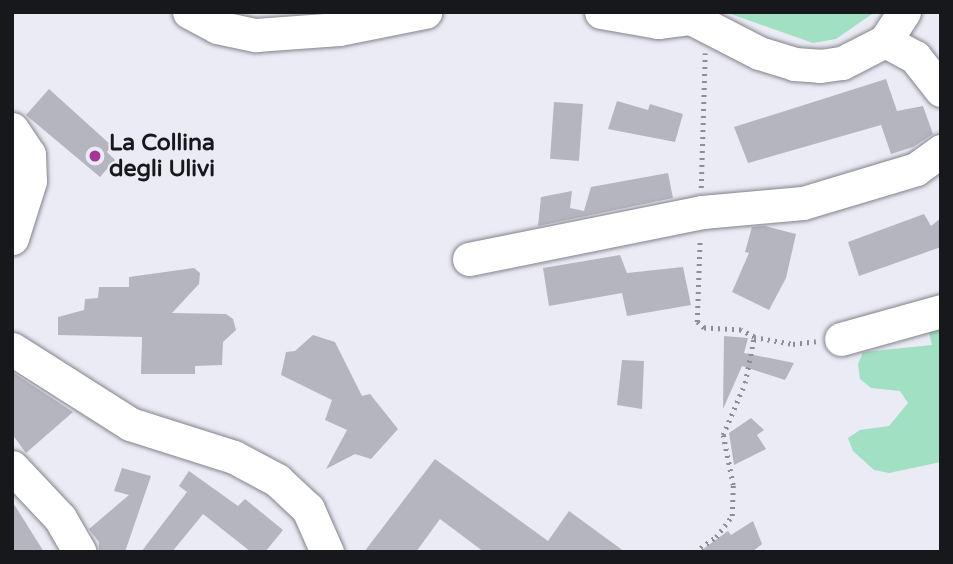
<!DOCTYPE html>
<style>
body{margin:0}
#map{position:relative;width:953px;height:564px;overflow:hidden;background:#eaebf5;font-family:"Varela Round",sans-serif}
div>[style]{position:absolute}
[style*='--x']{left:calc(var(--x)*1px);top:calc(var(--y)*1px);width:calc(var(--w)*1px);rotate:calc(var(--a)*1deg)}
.green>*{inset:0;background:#a1e0c3}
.building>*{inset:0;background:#b5b5bf;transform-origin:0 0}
.path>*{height:4.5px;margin-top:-2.25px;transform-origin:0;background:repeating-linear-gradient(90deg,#8d8e94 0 2px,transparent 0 7px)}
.roads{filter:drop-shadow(0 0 2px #82828c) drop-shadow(0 0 2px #82828c)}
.minor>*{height:33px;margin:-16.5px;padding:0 16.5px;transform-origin:16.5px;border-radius:16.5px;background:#fff}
.dots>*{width:19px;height:19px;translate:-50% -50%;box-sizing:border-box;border:4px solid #eaebf5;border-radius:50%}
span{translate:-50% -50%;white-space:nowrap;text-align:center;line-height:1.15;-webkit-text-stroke:5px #eaebf5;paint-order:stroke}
.poi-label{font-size:23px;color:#17181b;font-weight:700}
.left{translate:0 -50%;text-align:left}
.frame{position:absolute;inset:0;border:14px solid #17181b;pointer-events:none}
</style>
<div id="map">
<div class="green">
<div style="clip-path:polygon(725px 12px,875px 12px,836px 39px,813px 43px)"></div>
<div style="clip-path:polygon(941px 324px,941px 462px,889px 473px,874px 470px,853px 451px,848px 438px,860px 430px,889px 426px,908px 403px,900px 391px,871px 388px,860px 379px,858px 364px,863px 352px,932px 345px,928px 329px)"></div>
</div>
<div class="building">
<div style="clip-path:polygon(886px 79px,897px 111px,923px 106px,933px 134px,913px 147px,891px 154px,881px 125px,748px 163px,734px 127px)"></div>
<div style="clip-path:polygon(49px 89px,112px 146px,107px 152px,115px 160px,100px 177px,26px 115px)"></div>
<div style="clip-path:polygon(617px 101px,648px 110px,650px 104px,683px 114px,675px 142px,608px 129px)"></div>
<div style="left:554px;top:102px;width:29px;height:57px;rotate:4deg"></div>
<div style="clip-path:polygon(668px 173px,673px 198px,538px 226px,541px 197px,572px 191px,570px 208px,584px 211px,591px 187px)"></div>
<div style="clip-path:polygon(924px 214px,931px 226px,941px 218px,941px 247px,859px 276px,848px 242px)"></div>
<div style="clip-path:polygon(765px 226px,796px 234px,786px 278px,769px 310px,732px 292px,749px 253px,745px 252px,752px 227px)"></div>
<div style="clip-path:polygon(620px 255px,627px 273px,683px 267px,691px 305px,627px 316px,622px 293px,549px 306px,543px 268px)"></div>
<div style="clip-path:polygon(194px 268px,200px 273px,199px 284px,172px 313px,226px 314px,233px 319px,236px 330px,223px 342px,222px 365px,195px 366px,195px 374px,141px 374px,142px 337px,58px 335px,58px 317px,84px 310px,85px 299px,98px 298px,99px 287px,129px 287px,129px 277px)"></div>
<div style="clip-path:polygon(313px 335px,335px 342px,362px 396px,370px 394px,398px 429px,371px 459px,355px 454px,326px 469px,347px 430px,325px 420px,332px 400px,281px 375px,286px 352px,295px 351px)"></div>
<div style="clip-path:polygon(724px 336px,748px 338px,744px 353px,794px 363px,785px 380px,742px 366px,723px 409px)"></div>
<div style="clip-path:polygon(622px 360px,644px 361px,642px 409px,617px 405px)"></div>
<div style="clip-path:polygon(12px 372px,73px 412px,26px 453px,12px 434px)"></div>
<div style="clip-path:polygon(751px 418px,764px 430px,757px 435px,766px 449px,734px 465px,729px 433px)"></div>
<div style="clip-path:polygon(435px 459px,548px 541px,569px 511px,625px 552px,484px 552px,440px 519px,416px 552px,364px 552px)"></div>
<div style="clip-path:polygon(122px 468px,151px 476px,125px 552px,99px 552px,99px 542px,89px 529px,129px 495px,114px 491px)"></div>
<div style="clip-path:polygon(189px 471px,238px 506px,245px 499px,283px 530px,265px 552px,251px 552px,203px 514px,172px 552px,141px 552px,187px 492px,179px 486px)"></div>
<div style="clip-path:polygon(12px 501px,44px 552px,12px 552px)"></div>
<div style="clip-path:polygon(753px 521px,762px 544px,752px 552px,699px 552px,728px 531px,731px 535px)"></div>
</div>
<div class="path">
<div style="--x:701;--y:188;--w:135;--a:-88.3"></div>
<div style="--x:754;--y:337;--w:40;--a:10"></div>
<div style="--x:793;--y:344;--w:23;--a:-7"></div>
<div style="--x:695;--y:552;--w:26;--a:-36"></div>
<div style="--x:716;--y:537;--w:26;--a:-53"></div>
<div style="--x:732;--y:516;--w:31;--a:-88"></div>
<div style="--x:733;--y:485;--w:51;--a:-101.3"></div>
<div style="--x:723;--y:435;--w:56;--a:-67.1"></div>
<div style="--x:745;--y:383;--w:47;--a:-78.9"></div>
<div style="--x:754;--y:337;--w:15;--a:-152"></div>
<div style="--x:741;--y:330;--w:37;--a:-177"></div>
<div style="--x:704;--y:328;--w:9;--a:-139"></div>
<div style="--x:697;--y:322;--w:84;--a:-88"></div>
</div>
<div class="roads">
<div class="minor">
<div style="--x:189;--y:12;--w:32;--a:28"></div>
<div style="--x:217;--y:27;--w:40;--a:12"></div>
<div style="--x:256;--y:35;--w:83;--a:-4.1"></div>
<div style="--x:339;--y:29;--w:88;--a:-11.2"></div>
<div style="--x:601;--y:12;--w:58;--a:10"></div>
<div style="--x:658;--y:22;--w:33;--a:-7"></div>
<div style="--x:691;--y:18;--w:76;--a:27.2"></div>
<div style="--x:759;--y:53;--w:37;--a:17"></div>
<div style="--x:794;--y:64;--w:26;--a:4"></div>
<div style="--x:820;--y:66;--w:22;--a:-8"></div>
<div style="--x:842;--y:63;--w:48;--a:-27.1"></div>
<div style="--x:885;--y:41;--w:35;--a:-57"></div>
<div style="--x:885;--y:41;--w:34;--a:28"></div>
<div style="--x:915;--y:57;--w:42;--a:51.8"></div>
<div style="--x:12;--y:129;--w:30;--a:56"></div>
<div style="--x:29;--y:154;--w:27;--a:88"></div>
<div style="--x:30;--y:181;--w:60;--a:107.5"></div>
<div style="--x:469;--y:259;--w:238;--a:-11.4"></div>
<div style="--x:702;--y:212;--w:101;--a:-5.1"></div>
<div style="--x:803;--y:203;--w:118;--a:-16.7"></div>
<div style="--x:916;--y:169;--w:31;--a:-36"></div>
<div style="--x:841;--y:339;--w:104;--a:-15.6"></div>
<div style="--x:12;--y:349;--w:140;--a:32.4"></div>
<div style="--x:130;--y:424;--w:109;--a:17.6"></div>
<div style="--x:234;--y:457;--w:49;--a:28.1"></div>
<div style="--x:277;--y:480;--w:42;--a:43.1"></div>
<div style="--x:308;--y:509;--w:47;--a:66.2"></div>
<div style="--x:12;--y:467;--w:70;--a:46.7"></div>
<div style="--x:60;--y:518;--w:39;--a:60"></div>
</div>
</div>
<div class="dots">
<div style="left:95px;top:156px;background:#a33796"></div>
</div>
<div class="poi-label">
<span class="left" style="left:109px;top:156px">La Collina<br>degli Ulivi</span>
</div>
<div class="frame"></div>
</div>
